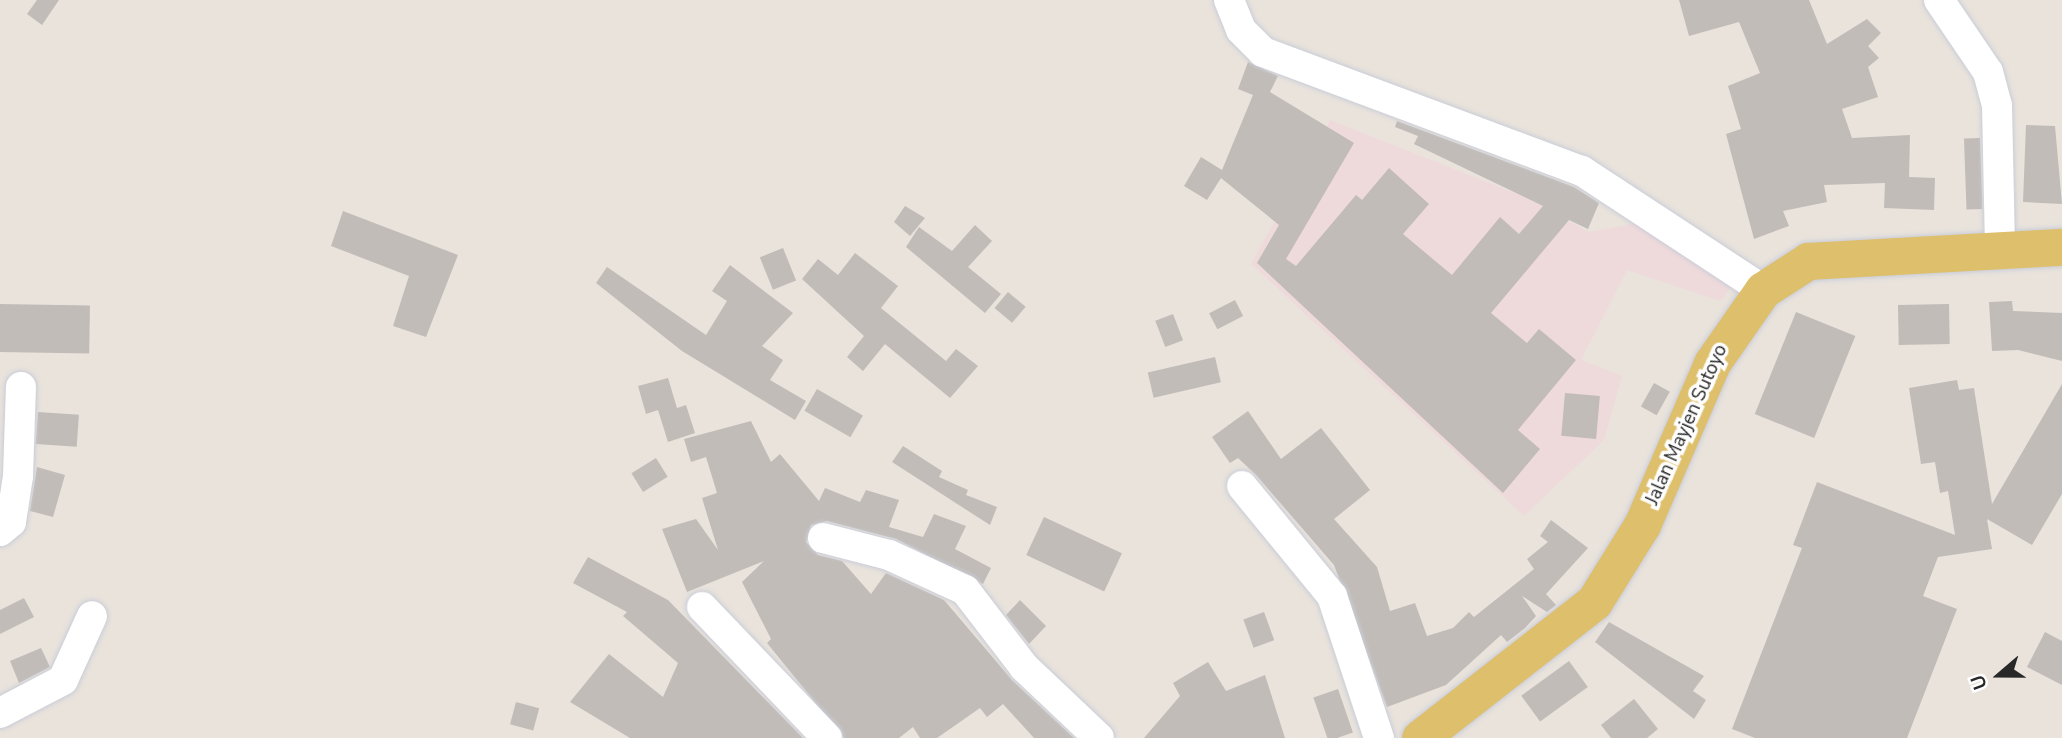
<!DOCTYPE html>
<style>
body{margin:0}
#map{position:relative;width:2062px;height:738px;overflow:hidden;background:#e9e3dc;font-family:"Nunito Sans",sans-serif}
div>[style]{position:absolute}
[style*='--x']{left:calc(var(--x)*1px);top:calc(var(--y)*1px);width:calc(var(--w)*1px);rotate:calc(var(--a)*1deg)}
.medical>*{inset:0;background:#efdadb}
.building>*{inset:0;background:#c1bcb8;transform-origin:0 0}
.roads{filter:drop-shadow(0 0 2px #cacdd8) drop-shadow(0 0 2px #cacdd8)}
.minor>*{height:30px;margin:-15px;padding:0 15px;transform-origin:15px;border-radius:15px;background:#fff}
.major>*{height:37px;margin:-18.5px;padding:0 18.5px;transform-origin:18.5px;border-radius:18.5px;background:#debf6b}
span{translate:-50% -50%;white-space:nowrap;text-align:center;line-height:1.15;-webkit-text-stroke:7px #fff;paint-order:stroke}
.street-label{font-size:19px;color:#282828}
.north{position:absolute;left:1964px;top:640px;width:70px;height:70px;-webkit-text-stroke:5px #fff;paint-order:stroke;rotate:250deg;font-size:19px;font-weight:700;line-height:28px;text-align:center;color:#282828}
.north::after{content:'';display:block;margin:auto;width:24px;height:32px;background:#282828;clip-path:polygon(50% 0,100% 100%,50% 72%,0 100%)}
</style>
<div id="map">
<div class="medical">
<div style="clip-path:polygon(1330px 120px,1525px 197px,1589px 232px,1643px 222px,1737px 279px,1721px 301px,1627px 270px,1581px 360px,1622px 376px,1604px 440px,1524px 516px,1251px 264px)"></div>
</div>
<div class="building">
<div style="clip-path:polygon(37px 0,59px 0,42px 25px,27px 14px)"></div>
<div style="clip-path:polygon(1679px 0,1809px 0,1827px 44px,1867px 19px,1881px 33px,1868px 46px,1879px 58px,1868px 67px,1878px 97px,1842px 109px,1852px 138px,1910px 135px,1909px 177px,1935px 178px,1934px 210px,1884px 208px,1885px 183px,1824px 185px,1827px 202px,1783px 211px,1789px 226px,1754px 239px,1726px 134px,1741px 129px,1728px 86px,1760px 73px,1739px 22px,1689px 36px)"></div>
<div style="clip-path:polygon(1248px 62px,1278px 76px,1270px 92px,1354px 143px,1286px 259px,1296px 266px,1356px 195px,1362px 200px,1389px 168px,1429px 204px,1403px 234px,1452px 275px,1500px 217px,1519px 234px,1543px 206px,1414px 144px,1418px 136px,1395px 127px,1397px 121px,1574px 187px,1599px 203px,1588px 229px,1569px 220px,1491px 313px,1527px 343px,1539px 329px,1576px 360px,1518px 430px,1540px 449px,1503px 493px,1257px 263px,1279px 225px,1221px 178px,1207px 200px,1184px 186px,1201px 157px,1222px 170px,1253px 95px,1238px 89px)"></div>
<div style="clip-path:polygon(2026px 125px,2055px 126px,2062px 204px,2023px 202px)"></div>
<div style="left:1980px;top:138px;width:71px;height:16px;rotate:88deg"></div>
<div style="clip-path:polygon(905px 206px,925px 218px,910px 236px,894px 222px)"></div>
<div style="clip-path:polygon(343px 211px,458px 255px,426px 337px,393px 326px,409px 276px,331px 246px)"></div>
<div style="clip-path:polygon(975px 225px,992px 241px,968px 267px,1001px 294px,985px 313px,906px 247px,919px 227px,952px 251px)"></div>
<div style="left:783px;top:248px;width:35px;height:25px;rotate:68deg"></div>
<div style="clip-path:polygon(855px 253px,898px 286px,881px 308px,946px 361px,956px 349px,978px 366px,950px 398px,885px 344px,863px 371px,847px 357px,864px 336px,802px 279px,818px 259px,838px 275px)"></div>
<div style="clip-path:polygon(730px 265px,793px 313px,762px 346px,783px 360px,770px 380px,806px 401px,795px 420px,682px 351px,596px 283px,607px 267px,706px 335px,727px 301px,712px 291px)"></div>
<div style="left:1008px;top:292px;width:23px;height:21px;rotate:40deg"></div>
<div style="left:1235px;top:300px;width:18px;height:29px;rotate:63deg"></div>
<div style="clip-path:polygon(2012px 301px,2013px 311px,2062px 313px,2062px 361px,2018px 350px,1992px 351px,1989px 302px)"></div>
<div style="left:0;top:304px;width:90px;height:48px;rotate:1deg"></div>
<div style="left:1949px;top:304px;width:40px;height:51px;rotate:89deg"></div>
<div style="left:1796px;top:312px;width:64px;height:110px;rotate:22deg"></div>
<div style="left:1173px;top:314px;width:28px;height:19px;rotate:69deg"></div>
<div style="left:1215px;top:357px;width:26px;height:69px;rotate:77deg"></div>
<div style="clip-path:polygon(668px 378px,677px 408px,686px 405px,695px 433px,668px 442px,658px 410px,646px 414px,638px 386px)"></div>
<div style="clip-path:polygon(1957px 380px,1959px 390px,1974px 388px,1992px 504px,2062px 384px,2062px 494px,2032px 545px,1987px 519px,1992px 549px,1938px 557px,1923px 596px,1957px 609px,1907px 738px,1755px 738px,1732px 729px,1802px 548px,1793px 545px,1817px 482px,1955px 535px,1948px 491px,1940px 493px,1935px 462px,1921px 464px,1909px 388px)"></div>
<div style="left:1654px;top:383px;width:18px;height:27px;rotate:29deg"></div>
<div style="left:817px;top:389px;width:53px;height:25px;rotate:30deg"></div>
<div style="left:1565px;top:393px;width:35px;height:43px;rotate:5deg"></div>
<div style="clip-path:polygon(1248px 411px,1281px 459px,1321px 428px,1370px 490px,1334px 519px,1377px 567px,1390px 611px,1415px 603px,1427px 636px,1453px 628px,1469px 612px,1474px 617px,1534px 569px,1527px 559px,1548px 542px,1540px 536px,1551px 520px,1588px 548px,1546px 594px,1556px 605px,1547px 612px,1522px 596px,1536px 616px,1525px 628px,1507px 642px,1501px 635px,1446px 685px,1387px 707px,1334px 565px,1256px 475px,1238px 458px,1230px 463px,1212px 437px)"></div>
<div style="left:38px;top:412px;width:41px;height:32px;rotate:4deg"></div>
<div style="clip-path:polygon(751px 421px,771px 462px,780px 454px,819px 501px,825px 488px,860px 502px,866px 490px,899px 500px,889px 527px,923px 537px,934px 514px,966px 526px,955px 549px,991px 568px,983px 584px,896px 539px,827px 521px,811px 525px,806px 542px,818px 555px,842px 561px,871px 594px,886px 573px,944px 600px,1012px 680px,1074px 738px,1034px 738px,1003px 704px,987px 717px,980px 708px,937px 738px,920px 738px,913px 727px,899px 738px,844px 738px,767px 643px,771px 639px,742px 582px,764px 561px,687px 592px,662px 529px,696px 519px,718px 550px,702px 498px,717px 493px,706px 457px,691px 462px,684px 439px)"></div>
<div style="clip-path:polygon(903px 446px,942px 471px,939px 477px,968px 490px,966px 495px,997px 507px,990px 525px,892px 462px)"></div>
<div style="left:656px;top:458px;width:22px;height:29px;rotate:58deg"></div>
<div style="clip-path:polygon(37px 467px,65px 475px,53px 517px,30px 511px)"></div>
<div style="left:1044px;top:517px;width:86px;height:42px;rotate:25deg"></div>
<div style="clip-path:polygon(588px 557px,668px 600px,803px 738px,630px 738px,570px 702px,609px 654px,663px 697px,678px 663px,623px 616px,627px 612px,573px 583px)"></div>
<div style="clip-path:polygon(24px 598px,34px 617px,0 634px,0 610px)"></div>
<div style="clip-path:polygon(1020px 600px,1046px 626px,1029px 644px,1006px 615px)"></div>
<div style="left:1264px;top:612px;width:30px;height:22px;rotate:70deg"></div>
<div style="clip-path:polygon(1609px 622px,1704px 676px,1693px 691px,1706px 700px,1694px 719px,1595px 642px)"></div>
<div style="clip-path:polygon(2045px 632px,2062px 641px,2062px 685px,2027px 667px)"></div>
<div style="clip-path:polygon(41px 648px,50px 667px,19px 683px,10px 661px)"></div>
<div style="left:1569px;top:661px;width:32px;height:59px;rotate:54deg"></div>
<div style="clip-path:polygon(1208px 662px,1226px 691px,1265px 675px,1285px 738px,1144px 738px,1180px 696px,1173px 683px)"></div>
<div style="left:1338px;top:689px;width:46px;height:26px;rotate:71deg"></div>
<div style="clip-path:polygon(1634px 699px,1658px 729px,1647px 738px,1611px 738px,1601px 725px)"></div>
<div style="left:516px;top:702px;width:24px;height:23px;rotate:15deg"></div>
</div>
<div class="roads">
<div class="minor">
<div style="--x:1229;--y:0;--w:32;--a:68"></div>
<div style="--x:1241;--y:30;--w:31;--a:45"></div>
<div style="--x:1263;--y:52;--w:340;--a:20.5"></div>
<div style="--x:1582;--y:171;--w:217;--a:33.3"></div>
<div style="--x:1939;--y:0;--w:87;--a:55.8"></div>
<div style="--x:1988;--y:72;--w:34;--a:75"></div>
<div style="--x:1997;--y:105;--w:142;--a:88.8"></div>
<div style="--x:1242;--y:486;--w:142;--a:50.7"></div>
<div style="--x:1332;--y:596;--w:150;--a:71.7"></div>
<div style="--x:0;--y:531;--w:14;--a:-39"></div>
<div style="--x:11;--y:522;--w:47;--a:-81.3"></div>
<div style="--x:18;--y:476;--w:89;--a:-88.1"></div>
<div style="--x:823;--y:538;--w:68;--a:14.4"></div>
<div style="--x:889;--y:555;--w:84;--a:24.7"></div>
<div style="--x:965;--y:590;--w:97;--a:52.5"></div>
<div style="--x:1024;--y:667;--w:103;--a:43.4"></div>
<div style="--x:702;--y:607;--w:181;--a:46.3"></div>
<div style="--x:0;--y:713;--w:71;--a:-27.6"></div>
<div style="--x:63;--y:680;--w:70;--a:-65.6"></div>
</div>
<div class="major">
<div style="--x:1420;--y:738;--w:221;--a:-38"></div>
<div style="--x:1594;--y:602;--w:91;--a:-58.1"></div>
<div style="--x:1642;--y:525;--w:176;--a:-66.6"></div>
<div style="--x:1712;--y:363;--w:89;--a:-55.1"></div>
<div style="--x:1763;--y:290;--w:54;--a:-32.8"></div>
<div style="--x:1808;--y:261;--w:254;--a:-3.2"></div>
</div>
</div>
<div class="street-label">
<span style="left:1687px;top:425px;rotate:-66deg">Jalan Mayjen Sutoyo</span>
</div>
<div class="north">U</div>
</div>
